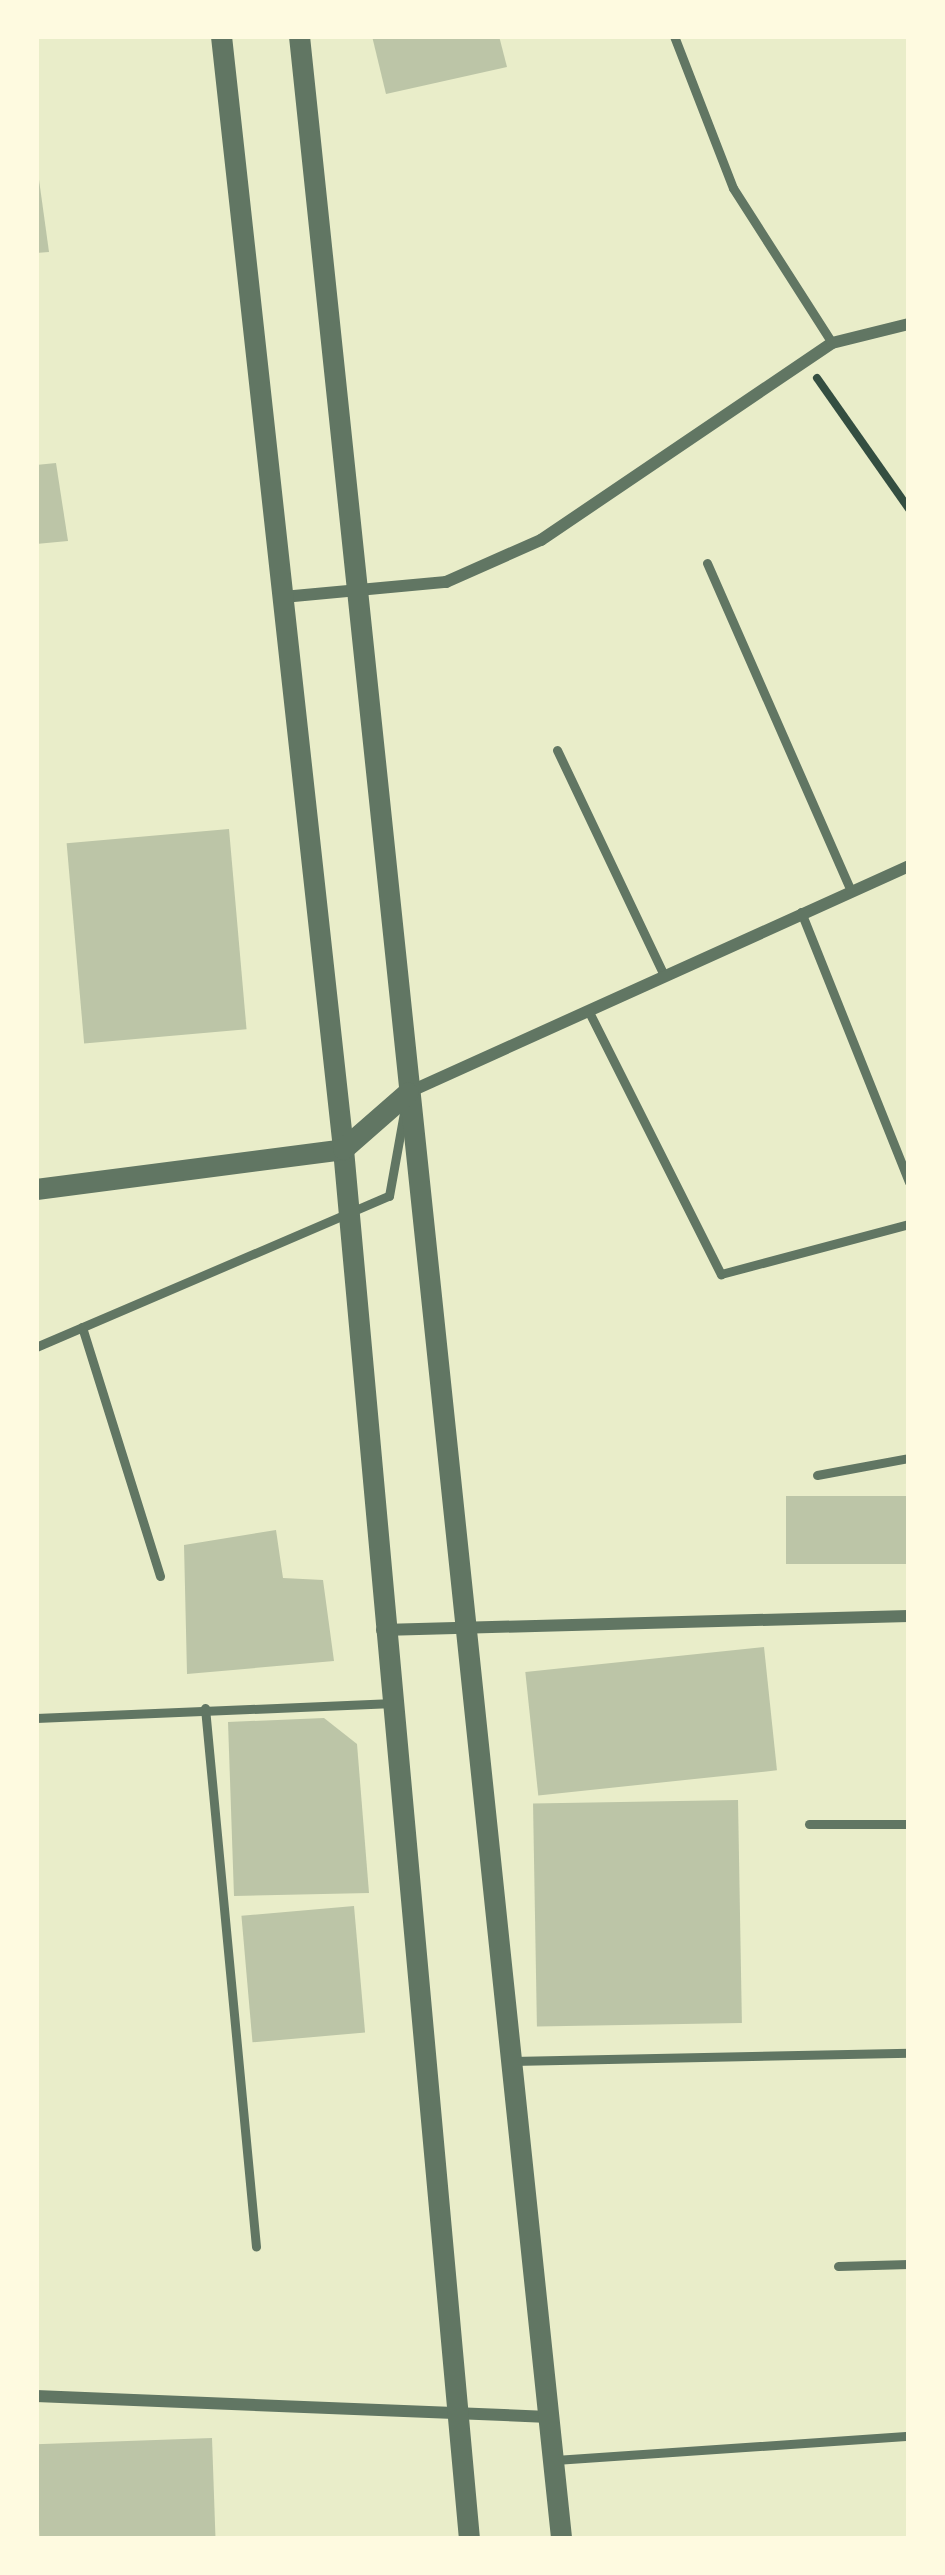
<!DOCTYPE html>
<style>
body{margin:0}
#map{position:relative;width:945px;height:2575px;overflow:hidden;background:#e9edc9;font-family:"IBM Plex Serif",serif}
div>[style]{position:absolute}
[style*='--x']{left:calc(var(--x)*1px);top:calc(var(--y)*1px);width:calc(var(--w)*1px);rotate:calc(var(--a)*1deg)}
.building>*{inset:0;background:#bcc5a7;transform-origin:0 0}
.path>*{height:8px;margin:-4px;padding:0 4px;transform-origin:4px;border-radius:4px;background:#344e41}
.service>*{height:9px;margin:-4.5px;padding:0 4.5px;transform-origin:4.5px;border-radius:4.5px;background:#617663}
.minor>*{height:12px;margin:-6px;padding:0 6px;transform-origin:6px;border-radius:6px;background:#617663}
.tertiary>*{height:21px;margin:-10.5px;padding:0 10.5px;transform-origin:10.5px;border-radius:10.5px;background:#617663}
span{translate:-50% -50%;white-space:nowrap;text-align:center;line-height:1.15;-webkit-text-stroke:12px #fefae0;paint-order:stroke}
.frame{position:absolute;inset:0;border:39px solid #fefae0;pointer-events:none}
</style>
<div id="map">
<div class="building">
<div style="clip-path:polygon(372px 36px,499px 36px,507px 67px,386px 94px)"></div>
<div style="clip-path:polygon(36px 158px,49px 252px,36px 253px)"></div>
<div style="clip-path:polygon(56px 463px,68px 541px,36px 544px,36px 465px)"></div>
<div style="left:229px;top:829px;width:201px;height:163px;rotate:85deg"></div>
<div style="left:909px;top:1496px;width:68px;height:123px;rotate:90deg"></div>
<div style="clip-path:polygon(276px 1530px,283px 1578px,323px 1580px,334px 1661px,187px 1674px,184px 1545px)"></div>
<div style="left:764px;top:1647px;width:124px;height:240px;rotate:84deg"></div>
<div style="clip-path:polygon(324px 1718px,357px 1744px,369px 1893px,234px 1896px,228px 1722px)"></div>
<div style="left:738px;top:1800px;width:223px;height:205px;rotate:89deg"></div>
<div style="left:354px;top:1906px;width:127px;height:113px;rotate:85deg"></div>
<div style="left:212px;top:2438px;width:100px;height:176px;rotate:88deg"></div>
</div>
<div class="path">
<div style="--x:817;--y:378;--w:160;--a:54.9"></div>
</div>
<div class="service">
<div style="--x:674;--y:36;--w:163;--a:68.8"></div>
<div style="--x:733;--y:188;--w:184;--a:57.4"></div>
<div style="--x:707;--y:563;--w:358;--a:66.3"></div>
<div style="--x:557;--y:750;--w:249;--a:64.6"></div>
<div style="--x:801;--y:912;--w:291;--a:68.2"></div>
<div style="--x:588;--y:1010;--w:296;--a:63.3"></div>
<div style="--x:721;--y:1274;--w:195;--a:-14.9"></div>
<div style="--x:82;--y:1327;--w:261;--a:72.6"></div>
<div style="--x:36;--y:1347;--w:384;--a:-23.2"></div>
<div style="--x:389;--y:1196;--w:84;--a:-79.8"></div>
<div style="--x:817;--y:1475;--w:94;--a:-10.5"></div>
<div style="--x:205;--y:1708;--w:541;--a:84.59"></div>
<div style="--x:36;--y:1718;--w:352;--a:-2.4"></div>
<div style="--x:809;--y:1824;--w:100;--a:0"></div>
<div style="--x:512;--y:2061;--w:397;--a:-1.2"></div>
<div style="--x:838;--y:2266;--w:71;--a:-1.6"></div>
<div style="--x:555;--y:2460;--w:355;--a:-3.9"></div>
</div>
<div class="minor">
<div style="--x:283;--y:597;--w:164;--a:-5.3"></div>
<div style="--x:446;--y:582;--w:104;--a:-23.9"></div>
<div style="--x:541;--y:540;--w:351;--a:-34.1"></div>
<div style="--x:832;--y:343;--w:79;--a:-13.9"></div>
<div style="--x:409;--y:1092;--w:549;--a:-24.32"></div>
<div style="--x:382;--y:1630;--w:527;--a:-1.52"></div>
<div style="--x:36;--y:2396;--w:513;--a:2.34"></div>
</div>
<div class="tertiary">
<div style="--x:221;--y:36;--w:1120;--a:83.74"></div>
<div style="--x:343;--y:1149;--w:1396;--a:84.82"></div>
<div style="--x:299;--y:36;--w:2517;--a:84.02"></div>
<div style="--x:36;--y:1189;--w:310;--a:-7.4"></div>
<div style="--x:343;--y:1149;--w:86;--a:-41.2"></div>
</div>
<div class="frame"></div>
</div>
